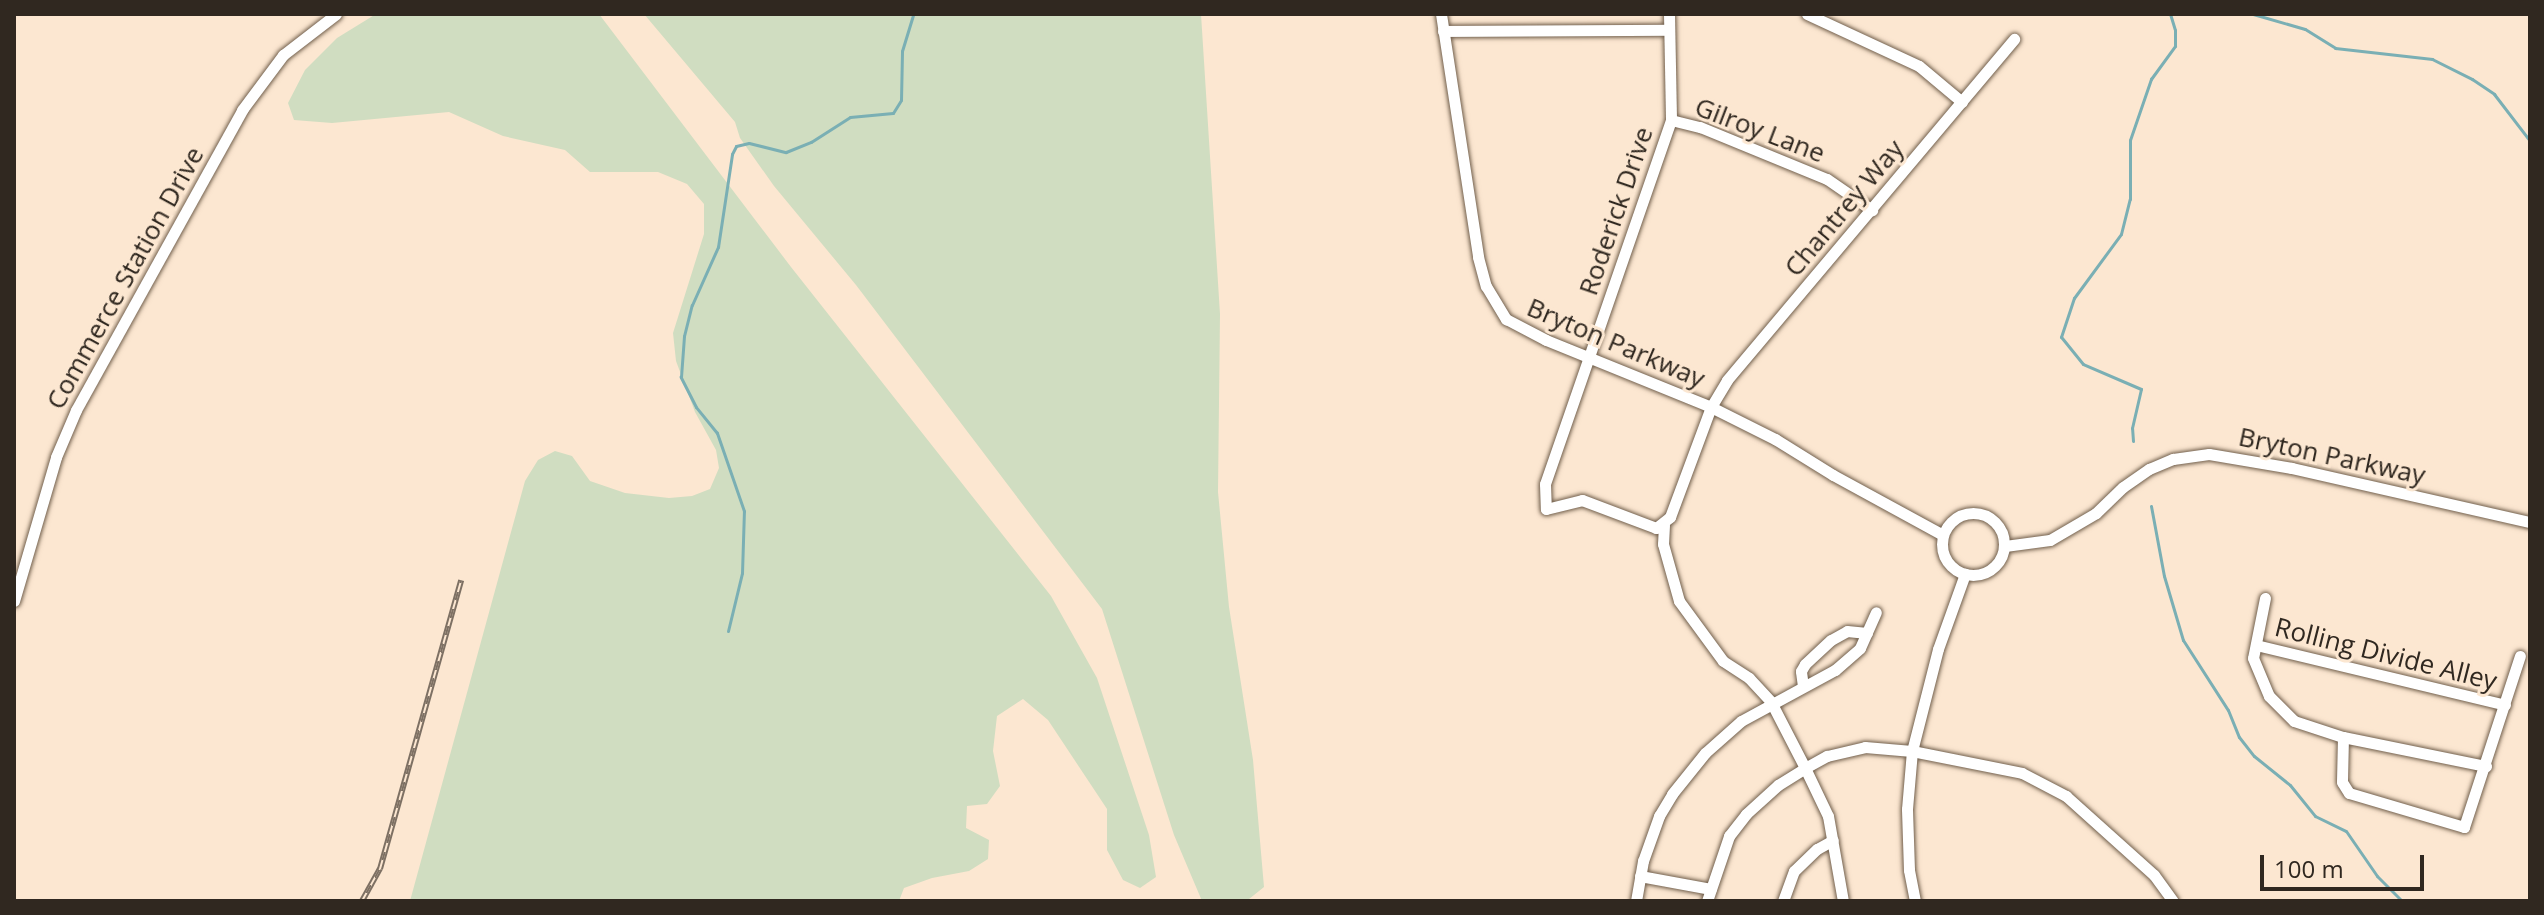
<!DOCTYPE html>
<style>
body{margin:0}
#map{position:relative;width:2544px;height:915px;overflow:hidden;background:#fce7d1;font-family:"Open Sans",sans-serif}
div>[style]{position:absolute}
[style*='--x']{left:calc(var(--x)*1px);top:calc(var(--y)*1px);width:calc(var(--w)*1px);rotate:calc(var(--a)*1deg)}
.green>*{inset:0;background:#d0ddc1}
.stream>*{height:3px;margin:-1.5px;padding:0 1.5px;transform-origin:1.5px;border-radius:1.5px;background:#7aafb4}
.roads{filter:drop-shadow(0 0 2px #715f4c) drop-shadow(0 0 2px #715f4c)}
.street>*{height:11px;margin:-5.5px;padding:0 5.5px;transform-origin:5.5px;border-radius:5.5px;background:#fff}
.street>.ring{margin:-5.5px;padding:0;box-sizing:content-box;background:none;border:11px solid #fff;border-radius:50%}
.rail>*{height:6px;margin-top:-3px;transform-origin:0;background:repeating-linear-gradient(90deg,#fce7d1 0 9px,#7d7063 0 18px);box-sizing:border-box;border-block:2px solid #7d7063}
span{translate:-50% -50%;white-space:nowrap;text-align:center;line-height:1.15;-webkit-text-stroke:6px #fce7d1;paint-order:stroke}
.street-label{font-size:26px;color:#302820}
.frame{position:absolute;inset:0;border:16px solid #302820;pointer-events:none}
.scale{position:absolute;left:2260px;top:855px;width:164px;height:36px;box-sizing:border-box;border:4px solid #302820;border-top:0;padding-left:10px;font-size:24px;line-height:28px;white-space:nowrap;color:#302820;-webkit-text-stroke:6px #fce7d1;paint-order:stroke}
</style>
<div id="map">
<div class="green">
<div style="clip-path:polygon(376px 14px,599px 14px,791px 267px,1051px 596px,1097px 678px,1149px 835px,1156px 877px,1140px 888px,1123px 880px,1107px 850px,1107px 809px,1048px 720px,1023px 699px,997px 716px,993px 751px,1000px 786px,987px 804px,967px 806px,966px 828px,989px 840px,988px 859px,969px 871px,932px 878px,904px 888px,899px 901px,410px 901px,525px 481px,538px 460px,555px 451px,572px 456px,590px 481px,625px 493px,669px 498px,692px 496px,710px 489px,719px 468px,716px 450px,695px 412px,676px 361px,673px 333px,704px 234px,704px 204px,687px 184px,658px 172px,590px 172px,565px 150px,503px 136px,449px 112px,332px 123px,294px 120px,288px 103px,305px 70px,337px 38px)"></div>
<div style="clip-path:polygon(644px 14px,1201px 14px,1220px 314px,1218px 492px,1229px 607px,1253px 760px,1264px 887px,1249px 899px,1202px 901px,1174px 835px,1102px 609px,856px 285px,774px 186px,740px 138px,735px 122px)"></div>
</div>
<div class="stream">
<div style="--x:2253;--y:14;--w:54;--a:16.1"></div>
<div style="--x:2305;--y:29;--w:36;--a:32"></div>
<div style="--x:2335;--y:48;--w:98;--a:6.5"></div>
<div style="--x:2432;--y:59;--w:45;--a:26.6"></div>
<div style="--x:2472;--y:79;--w:27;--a:34"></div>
<div style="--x:2494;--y:94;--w:59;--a:52.5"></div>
<div style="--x:2133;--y:441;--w:13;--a:-94"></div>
<div style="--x:2132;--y:428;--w:40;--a:-77"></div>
<div style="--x:2141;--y:389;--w:63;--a:-156.7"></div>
<div style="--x:2083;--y:364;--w:35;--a:-129"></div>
<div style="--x:2061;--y:337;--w:41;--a:-71.6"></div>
<div style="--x:2074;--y:298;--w:79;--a:-53.7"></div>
<div style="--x:2121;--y:234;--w:36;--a:-76"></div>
<div style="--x:2130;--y:199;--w:59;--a:-90"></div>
<div style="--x:2130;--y:140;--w:65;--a:-71"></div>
<div style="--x:2151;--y:79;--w:41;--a:-54"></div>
<div style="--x:2175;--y:46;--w:16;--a:-90"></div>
<div style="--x:2175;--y:30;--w:17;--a:-107"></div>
<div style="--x:2151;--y:506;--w:71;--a:79.5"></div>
<div style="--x:2164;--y:576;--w:67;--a:73.5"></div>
<div style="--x:2183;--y:640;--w:83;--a:57.3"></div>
<div style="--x:2228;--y:710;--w:29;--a:68"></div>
<div style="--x:2239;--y:737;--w:24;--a:52"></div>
<div style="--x:2254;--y:756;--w:46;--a:38.9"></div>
<div style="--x:2290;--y:785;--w:40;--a:51"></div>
<div style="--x:2315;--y:816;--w:34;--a:26"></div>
<div style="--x:2346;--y:831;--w:55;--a:55.4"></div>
<div style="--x:2377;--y:876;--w:35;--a:45"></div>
<div style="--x:728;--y:631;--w:60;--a:-76.4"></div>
<div style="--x:742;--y:573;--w:62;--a:-88.2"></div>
<div style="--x:744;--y:511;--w:83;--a:-109.1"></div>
<div style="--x:717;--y:433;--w:33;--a:-129"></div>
<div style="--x:696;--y:407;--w:34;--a:-117"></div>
<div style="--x:681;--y:377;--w:41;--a:-85.8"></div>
<div style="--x:684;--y:336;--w:32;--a:-76"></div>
<div style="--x:692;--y:305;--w:64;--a:-65.9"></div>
<div style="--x:718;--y:247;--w:94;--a:-81.4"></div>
<div style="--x:732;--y:154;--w:9;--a:-63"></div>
<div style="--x:736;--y:146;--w:13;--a:-13"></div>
<div style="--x:749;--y:143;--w:38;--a:14"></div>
<div style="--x:786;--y:152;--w:27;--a:-22"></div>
<div style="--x:811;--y:142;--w:46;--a:-32.7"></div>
<div style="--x:850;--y:117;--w:43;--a:-5.3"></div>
<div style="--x:893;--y:113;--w:15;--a:-58"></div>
<div style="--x:901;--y:100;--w:49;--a:-88.8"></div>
<div style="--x:902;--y:51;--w:39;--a:-73"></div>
</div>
<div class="roads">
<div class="street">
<div style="--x:1441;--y:14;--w:246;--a:81.3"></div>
<div style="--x:1478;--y:257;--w:30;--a:75"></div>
<div style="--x:1486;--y:286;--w:39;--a:59"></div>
<div style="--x:1506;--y:319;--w:45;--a:27.7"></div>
<div style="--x:1546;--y:340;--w:178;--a:22.1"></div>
<div style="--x:1711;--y:407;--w:72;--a:26.6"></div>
<div style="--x:1775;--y:439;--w:68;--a:31.8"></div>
<div style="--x:1833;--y:475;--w:125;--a:28.6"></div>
<div style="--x:1669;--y:14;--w:106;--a:88.9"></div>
<div style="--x:1671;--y:120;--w:385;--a:109.1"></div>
<div style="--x:1545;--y:484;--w:25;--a:88"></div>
<div style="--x:1546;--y:509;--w:37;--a:-14"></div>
<div style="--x:1582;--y:500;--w:79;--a:20.7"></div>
<div style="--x:1656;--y:528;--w:18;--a:-38"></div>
<div style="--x:1670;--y:517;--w:117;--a:-69.6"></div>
<div style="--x:1711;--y:407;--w:31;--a:-59"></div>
<div style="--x:1727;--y:380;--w:446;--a:-49.9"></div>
<div style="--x:1807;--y:14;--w:123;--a:24.9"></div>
<div style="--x:1919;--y:66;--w:56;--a:39.9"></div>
<div style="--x:1443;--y:31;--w:226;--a:-0.3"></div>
<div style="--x:1671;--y:120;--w:30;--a:14"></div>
<div style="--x:1700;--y:127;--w:137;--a:22.3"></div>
<div style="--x:1827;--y:179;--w:55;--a:34.6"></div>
<div class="ring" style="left:1942px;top:513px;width:51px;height:51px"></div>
<div style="--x:1664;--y:525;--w:19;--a:93"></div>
<div style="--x:1663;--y:544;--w:59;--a:74.3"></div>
<div style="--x:1679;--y:601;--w:74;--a:53.7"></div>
<div style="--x:1723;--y:661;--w:31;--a:33"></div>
<div style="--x:1749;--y:678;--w:33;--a:47"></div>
<div style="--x:1771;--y:702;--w:74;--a:62.7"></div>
<div style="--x:1805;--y:768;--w:53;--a:64.4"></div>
<div style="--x:1828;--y:816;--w:86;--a:80"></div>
<div style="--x:2005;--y:546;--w:45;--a:-7.6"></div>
<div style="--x:2050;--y:540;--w:53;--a:-30.4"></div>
<div style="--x:2096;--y:513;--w:37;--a:-44"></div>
<div style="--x:2123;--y:487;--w:32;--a:-35"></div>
<div style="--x:2149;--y:469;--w:26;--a:-23"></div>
<div style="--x:2173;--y:459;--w:36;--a:-8"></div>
<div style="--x:2209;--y:454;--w:84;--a:9.6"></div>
<div style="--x:2292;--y:468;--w:244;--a:12.8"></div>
<div style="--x:2265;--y:598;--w:61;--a:101.3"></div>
<div style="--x:2253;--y:658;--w:41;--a:67.2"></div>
<div style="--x:2269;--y:696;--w:35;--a:45"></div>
<div style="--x:2294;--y:721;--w:52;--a:18.1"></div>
<div style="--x:2343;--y:737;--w:146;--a:11.5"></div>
<div style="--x:14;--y:601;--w:150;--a:-73.7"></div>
<div style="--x:56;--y:457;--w:51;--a:-66.9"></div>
<div style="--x:76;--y:410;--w:343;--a:-61"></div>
<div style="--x:242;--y:110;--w:69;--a:-53.3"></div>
<div style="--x:283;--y:55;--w:67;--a:-37.7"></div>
<div style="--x:2256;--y:645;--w:256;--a:13.5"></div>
<div style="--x:1803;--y:686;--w:15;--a:-98"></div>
<div style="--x:1801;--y:671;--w:8;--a:-60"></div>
<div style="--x:1805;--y:664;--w:35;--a:-43"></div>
<div style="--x:1831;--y:640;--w:18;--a:-29"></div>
<div style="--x:1847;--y:631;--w:20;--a:6"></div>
<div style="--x:2343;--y:737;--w:45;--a:91.3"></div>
<div style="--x:2342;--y:782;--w:13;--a:58"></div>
<div style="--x:2349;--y:793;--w:120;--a:16.5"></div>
<div style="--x:2464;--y:827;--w:180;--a:-71.9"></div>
<div style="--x:1640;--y:876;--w:72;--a:10.4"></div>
<div style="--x:1636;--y:901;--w:41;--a:-80.1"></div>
<div style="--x:1643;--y:861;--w:48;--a:-70.4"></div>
<div style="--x:1659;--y:816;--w:26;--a:-59"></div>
<div style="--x:1672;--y:794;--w:53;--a:-51.2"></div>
<div style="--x:1705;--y:753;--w:48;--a:-41.6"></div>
<div style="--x:1741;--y:721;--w:107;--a:-28.5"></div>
<div style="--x:1835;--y:670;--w:33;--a:-41"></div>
<div style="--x:1860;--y:648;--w:39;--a:-66"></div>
<div style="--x:1707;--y:901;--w:69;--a:-71.3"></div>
<div style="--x:1729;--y:836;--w:28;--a:-52"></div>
<div style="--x:1746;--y:814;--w:43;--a:-42.2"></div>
<div style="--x:1778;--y:785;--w:32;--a:-32"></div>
<div style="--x:1805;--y:768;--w:25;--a:-29"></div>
<div style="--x:1827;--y:756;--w:39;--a:-13"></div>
<div style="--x:1865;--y:747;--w:47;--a:4.9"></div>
<div style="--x:1912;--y:751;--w:112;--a:11.3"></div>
<div style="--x:2022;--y:773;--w:50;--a:27.6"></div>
<div style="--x:2066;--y:796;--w:118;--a:41.9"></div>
<div style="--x:2154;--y:875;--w:32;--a:54"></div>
<div style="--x:1783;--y:901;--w:32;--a:-70"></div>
<div style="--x:1794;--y:871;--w:32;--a:-44"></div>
<div style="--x:1817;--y:849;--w:18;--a:-29"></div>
<div style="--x:1915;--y:901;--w:32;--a:-101"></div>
<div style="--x:1909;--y:870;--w:61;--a:-91.9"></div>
<div style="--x:1907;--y:809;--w:58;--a:-85.1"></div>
<div style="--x:1912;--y:751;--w:105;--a:-75.7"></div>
<div style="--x:1938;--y:649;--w:80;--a:-70.2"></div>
</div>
</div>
<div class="rail">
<div style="--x:362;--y:901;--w:37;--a:-61"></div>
<div style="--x:380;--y:869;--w:300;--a:-74.3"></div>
</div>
<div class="street-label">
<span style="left:1760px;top:130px;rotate:21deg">Gilroy Lane</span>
<span style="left:1844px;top:208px;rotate:-50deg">Chantrey Way</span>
<span style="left:1616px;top:211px;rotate:-71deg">Roderick Drive</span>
<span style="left:125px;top:278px;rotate:-61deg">Commerce Station Drive</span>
<span style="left:1616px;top:343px;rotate:23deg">Bryton Parkway</span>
<span style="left:2332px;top:456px;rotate:12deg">Bryton Parkway</span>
<span style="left:2386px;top:654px;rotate:14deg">Rolling Divide Alley</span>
</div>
<div class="frame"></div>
<div class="scale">100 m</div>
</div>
